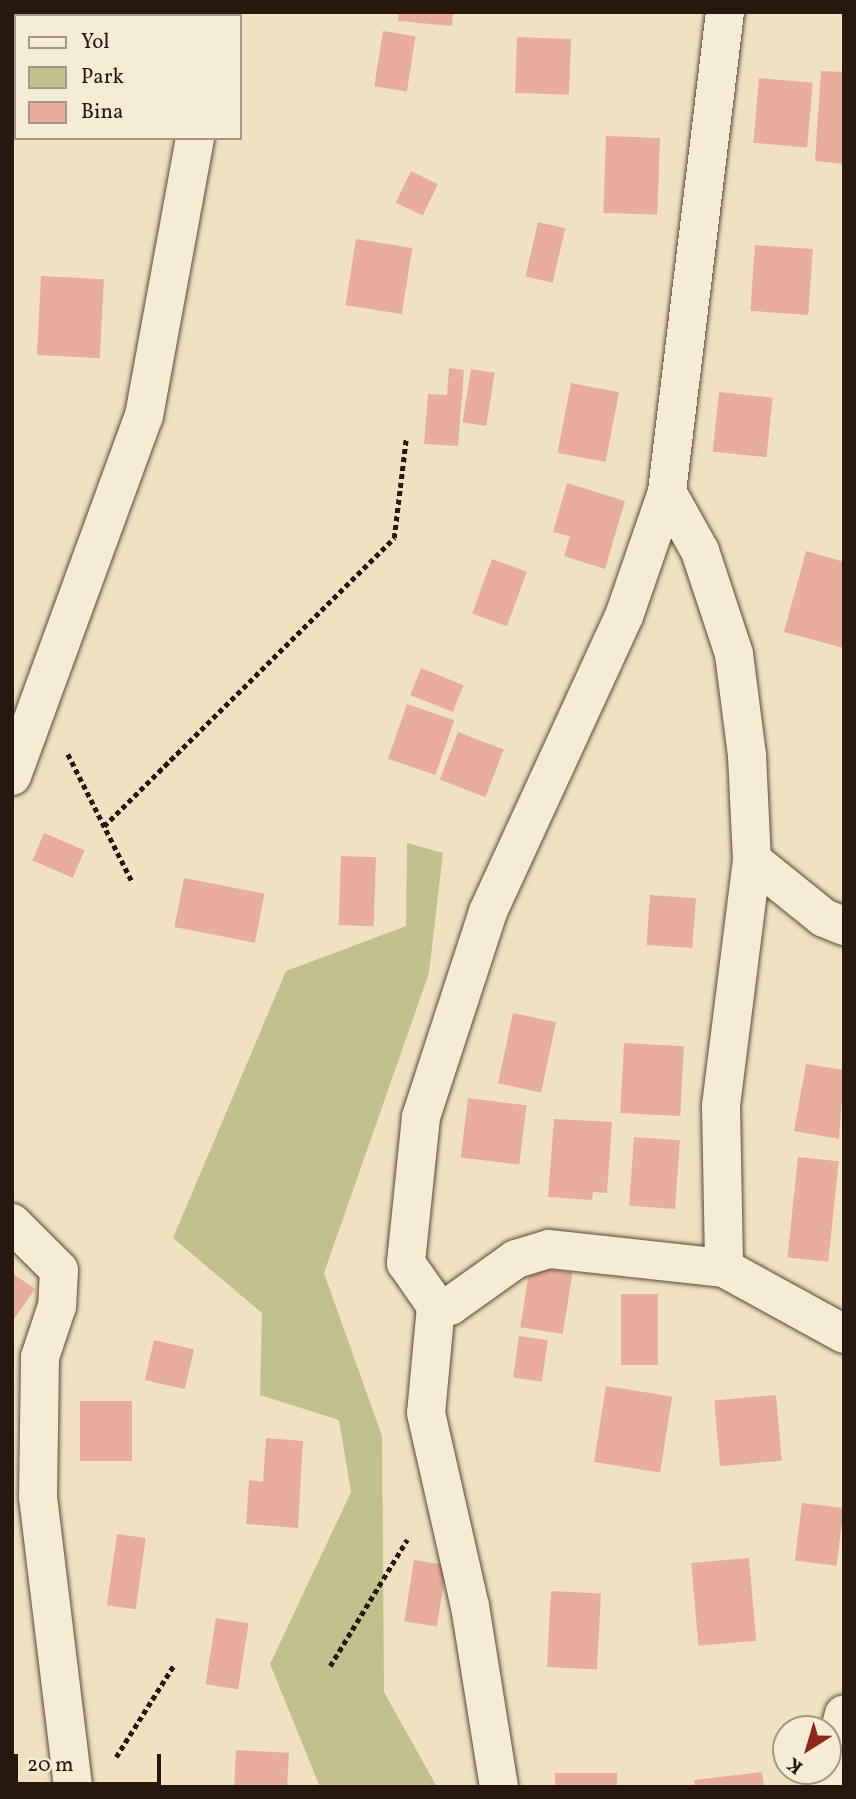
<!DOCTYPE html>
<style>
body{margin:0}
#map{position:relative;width:856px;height:1799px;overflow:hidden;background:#f0e2c0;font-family:Vollkorn,serif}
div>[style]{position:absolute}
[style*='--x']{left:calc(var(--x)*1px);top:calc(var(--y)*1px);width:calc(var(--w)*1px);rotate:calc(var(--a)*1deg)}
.green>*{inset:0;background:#c1c18d}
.building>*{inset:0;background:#e9ae9b;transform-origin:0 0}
.path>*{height:4.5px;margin-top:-2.25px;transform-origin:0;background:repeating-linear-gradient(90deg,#27170e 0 5px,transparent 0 8.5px)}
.roads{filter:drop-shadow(0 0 2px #594a3a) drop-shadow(0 0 2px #594a3a)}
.minor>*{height:38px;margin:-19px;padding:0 19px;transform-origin:19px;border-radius:19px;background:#f5ecd6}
span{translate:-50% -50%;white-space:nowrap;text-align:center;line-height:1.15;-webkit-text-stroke:7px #f5ecd6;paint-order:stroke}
.frame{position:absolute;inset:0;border:14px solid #27170e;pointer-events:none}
.legend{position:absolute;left:14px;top:14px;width:228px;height:126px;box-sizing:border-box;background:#f5ecd6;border:2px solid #a39786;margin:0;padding:9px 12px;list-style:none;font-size:21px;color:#27170e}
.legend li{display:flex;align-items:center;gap:14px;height:35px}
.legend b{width:35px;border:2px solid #a39786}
.north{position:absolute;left:772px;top:1715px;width:70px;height:70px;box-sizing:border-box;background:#f5ecd6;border:2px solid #a39786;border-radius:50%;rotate:217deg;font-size:19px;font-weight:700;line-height:28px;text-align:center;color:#27170e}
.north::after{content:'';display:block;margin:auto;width:24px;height:32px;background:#8f2418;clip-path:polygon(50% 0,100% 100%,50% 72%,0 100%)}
.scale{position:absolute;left:14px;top:1754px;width:147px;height:32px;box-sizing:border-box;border:4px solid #27170e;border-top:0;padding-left:9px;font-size:21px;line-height:24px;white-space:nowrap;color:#27170e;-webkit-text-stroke:5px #f5ecd6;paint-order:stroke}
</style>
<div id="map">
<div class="green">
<div style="clip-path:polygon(407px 843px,443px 853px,429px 973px,324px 1273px,382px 1436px,384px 1692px,437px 1787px,320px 1787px,270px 1664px,351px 1492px,339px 1420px,260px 1395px,262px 1313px,173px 1238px,286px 971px,406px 926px)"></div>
</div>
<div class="building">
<div style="clip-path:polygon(399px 12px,453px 12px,452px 26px,398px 21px)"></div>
<div style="left:383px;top:31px;width:33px;height:56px;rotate:9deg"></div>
<div style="left:517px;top:37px;width:54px;height:56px;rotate:2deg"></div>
<div style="clip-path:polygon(821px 71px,844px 72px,844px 164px,815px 161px)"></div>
<div style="left:759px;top:78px;width:54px;height:65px;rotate:5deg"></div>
<div style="left:606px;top:136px;width:54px;height:77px;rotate:2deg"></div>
<div style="left:411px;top:171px;width:30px;height:35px;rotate:26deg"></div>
<div style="left:538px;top:222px;width:28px;height:56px;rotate:13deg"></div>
<div style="left:356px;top:239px;width:57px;height:67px;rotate:9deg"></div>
<div style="left:755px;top:245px;width:58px;height:66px;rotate:4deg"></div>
<div style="left:41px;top:276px;width:63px;height:79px;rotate:3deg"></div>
<div style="clip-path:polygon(449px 368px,464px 370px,458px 446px,424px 444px,428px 394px,447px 395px)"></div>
<div style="left:471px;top:369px;width:24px;height:54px;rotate:9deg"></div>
<div style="left:571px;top:383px;width:49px;height:71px;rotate:11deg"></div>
<div style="left:719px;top:392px;width:54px;height:60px;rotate:6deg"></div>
<div style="clip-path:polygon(567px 483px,625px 501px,605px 569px,564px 556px,570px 536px,553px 532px)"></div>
<div style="clip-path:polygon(806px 551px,844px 562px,844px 648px,784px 632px)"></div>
<div style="left:492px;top:559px;width:37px;height:58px;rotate:20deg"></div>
<div style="left:421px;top:668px;width:46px;height:29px;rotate:22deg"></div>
<div style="left:407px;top:704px;width:50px;height:58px;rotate:19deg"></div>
<div style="left:458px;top:732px;width:49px;height:51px;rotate:21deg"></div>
<div style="left:44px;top:833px;width:44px;height:30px;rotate:23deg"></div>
<div style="left:341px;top:856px;width:35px;height:69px;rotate:2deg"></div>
<div style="left:184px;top:878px;width:82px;height:50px;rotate:11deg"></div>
<div style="left:650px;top:895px;width:46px;height:50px;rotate:4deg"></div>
<div style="left:513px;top:1013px;width:44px;height:72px;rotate:12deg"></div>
<div style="left:624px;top:1043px;width:60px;height:70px;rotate:3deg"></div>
<div style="clip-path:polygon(806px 1064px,844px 1070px,839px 1139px,794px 1131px)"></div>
<div style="left:468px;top:1098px;width:59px;height:60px;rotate:7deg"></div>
<div style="clip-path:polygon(554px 1119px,612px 1122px,607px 1193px,593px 1192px,592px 1200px,548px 1197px)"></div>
<div style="left:634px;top:1137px;width:46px;height:69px;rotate:4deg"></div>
<div style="left:798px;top:1157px;width:41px;height:101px;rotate:6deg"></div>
<div style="left:530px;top:1266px;width:43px;height:62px;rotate:9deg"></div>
<div style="clip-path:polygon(12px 1273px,35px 1289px,12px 1322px)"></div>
<div style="left:621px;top:1294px;width:37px;height:71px"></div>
<div style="left:519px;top:1336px;width:29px;height:42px;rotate:8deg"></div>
<div style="left:154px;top:1340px;width:41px;height:41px;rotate:13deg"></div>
<div style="left:606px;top:1386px;width:67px;height:77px;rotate:9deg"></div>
<div style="left:776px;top:1395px;width:66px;height:62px;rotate:85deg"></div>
<div style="left:80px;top:1401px;width:52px;height:60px"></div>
<div style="clip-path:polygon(266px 1438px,303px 1441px,298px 1528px,246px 1524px,249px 1480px,263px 1482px)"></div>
<div style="left:802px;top:1503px;width:42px;height:58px;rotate:7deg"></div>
<div style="left:117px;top:1534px;width:29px;height:72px;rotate:8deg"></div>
<div style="left:749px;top:1558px;width:83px;height:58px;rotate:85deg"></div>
<div style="left:414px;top:1560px;width:33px;height:62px;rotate:9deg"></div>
<div style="left:551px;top:1591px;width:50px;height:76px;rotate:3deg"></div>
<div style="left:216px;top:1618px;width:33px;height:67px;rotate:9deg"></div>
<div style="left:236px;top:1750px;width:53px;height:37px;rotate:3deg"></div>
<div style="clip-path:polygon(762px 1772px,764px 1787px,695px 1787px,694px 1780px)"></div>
<div style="left:555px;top:1773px;width:62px;height:14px"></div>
</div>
<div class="path">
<div style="--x:68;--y:754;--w:144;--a:63.3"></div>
<div style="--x:104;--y:826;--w:409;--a:-44.8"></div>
<div style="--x:394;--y:538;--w:100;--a:-83.1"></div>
<div style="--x:330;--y:1666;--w:148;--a:-58.6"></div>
<div style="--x:116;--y:1757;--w:109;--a:-57.8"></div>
<div style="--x:139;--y:1787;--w:6;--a:-31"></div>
</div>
<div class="roads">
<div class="minor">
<div style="--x:725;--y:12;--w:483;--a:96.9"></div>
<div style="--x:667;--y:492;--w:131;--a:109.1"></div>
<div style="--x:624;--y:616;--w:326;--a:114.7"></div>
<div style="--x:488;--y:912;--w:216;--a:108.1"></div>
<div style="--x:421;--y:1117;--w:147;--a:95.9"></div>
<div style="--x:406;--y:1263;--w:52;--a:55.1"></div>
<div style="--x:436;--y:1306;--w:14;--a:0"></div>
<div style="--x:450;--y:1306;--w:81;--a:-35.5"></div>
<div style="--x:516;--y:1259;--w:34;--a:-17"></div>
<div style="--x:549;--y:1249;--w:176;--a:6.2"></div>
<div style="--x:724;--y:1268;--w:137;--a:28.8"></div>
<div style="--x:209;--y:16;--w:4;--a:-90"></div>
<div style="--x:667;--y:492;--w:68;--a:60.8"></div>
<div style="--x:700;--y:551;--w:108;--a:71.7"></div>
<div style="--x:734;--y:654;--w:102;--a:82.7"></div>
<div style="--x:747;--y:755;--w:105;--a:87.3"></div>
<div style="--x:752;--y:860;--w:248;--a:97.2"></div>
<div style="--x:721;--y:1106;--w:162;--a:88.9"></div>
<div style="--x:12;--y:776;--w:383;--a:-69.9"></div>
<div style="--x:144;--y:416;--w:283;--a:-79.6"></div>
<div style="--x:752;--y:860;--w:92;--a:38.9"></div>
<div style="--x:824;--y:918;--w:22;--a:22"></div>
<div style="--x:12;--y:1223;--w:66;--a:45"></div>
<div style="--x:59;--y:1270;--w:36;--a:93"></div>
<div style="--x:57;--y:1306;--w:54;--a:108.4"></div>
<div style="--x:40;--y:1357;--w:140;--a:90.8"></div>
<div style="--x:38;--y:1497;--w:292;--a:83.1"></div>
<div style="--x:436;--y:1306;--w:107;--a:95.3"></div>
<div style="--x:426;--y:1413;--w:198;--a:77.2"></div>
<div style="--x:470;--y:1606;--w:183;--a:80.9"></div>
<div style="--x:825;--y:1787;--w:75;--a:-75.4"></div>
</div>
</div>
<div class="frame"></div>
<ul class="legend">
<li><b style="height:9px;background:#f5ecd6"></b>Yol</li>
<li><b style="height:19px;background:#c1c18d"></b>Park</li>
<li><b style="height:19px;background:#e9ae9b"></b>Bina</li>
</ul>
<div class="north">K</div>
<div class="scale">20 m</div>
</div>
